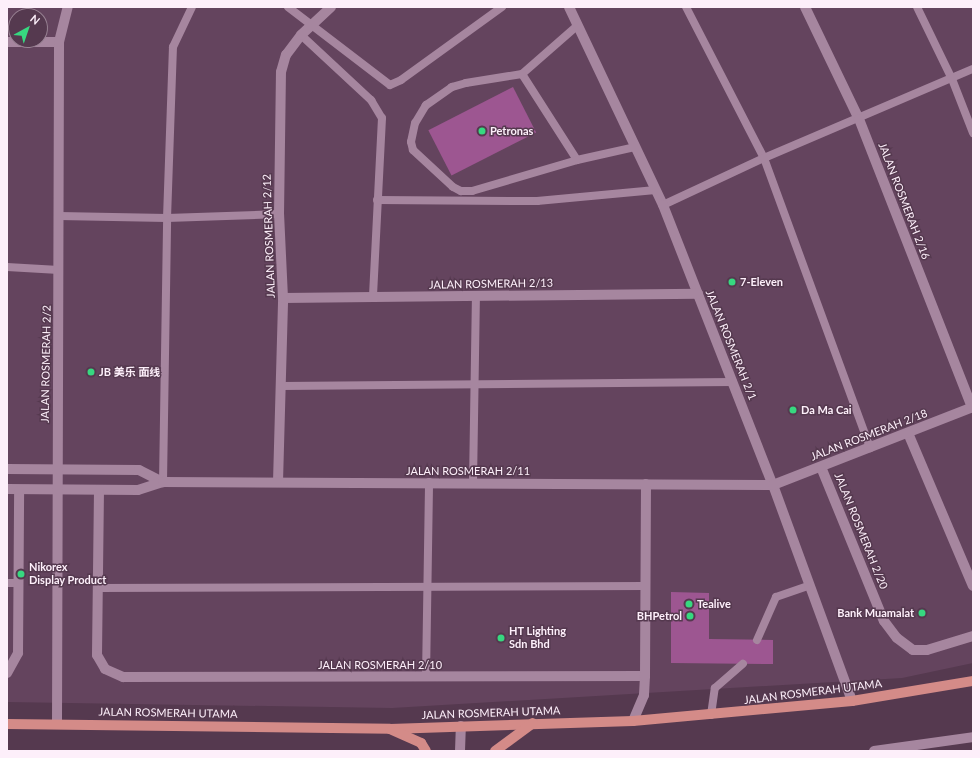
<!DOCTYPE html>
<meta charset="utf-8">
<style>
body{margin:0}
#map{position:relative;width:980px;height:758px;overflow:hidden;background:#55394f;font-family:Lato,"Noto Sans SC",sans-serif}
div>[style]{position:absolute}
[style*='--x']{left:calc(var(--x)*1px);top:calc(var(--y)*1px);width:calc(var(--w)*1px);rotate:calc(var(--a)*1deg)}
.built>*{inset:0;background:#64445e}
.building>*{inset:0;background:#9d5691;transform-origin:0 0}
.lane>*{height:8px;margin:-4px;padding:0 4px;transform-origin:4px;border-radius:4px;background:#a6869f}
.street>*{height:10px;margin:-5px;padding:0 5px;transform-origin:5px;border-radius:5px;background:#a6869f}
.primary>*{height:10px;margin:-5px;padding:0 5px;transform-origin:5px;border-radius:5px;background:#d48b88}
.dots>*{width:11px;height:11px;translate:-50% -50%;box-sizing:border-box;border:2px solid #55394f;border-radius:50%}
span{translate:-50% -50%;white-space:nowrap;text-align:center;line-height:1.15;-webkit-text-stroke:3px #55394f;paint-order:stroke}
.poi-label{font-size:11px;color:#fdeffa;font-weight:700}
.left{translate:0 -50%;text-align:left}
.right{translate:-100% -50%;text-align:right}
.street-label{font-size:11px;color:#fdeffa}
.frame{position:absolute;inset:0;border:8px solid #fdeffa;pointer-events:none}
.north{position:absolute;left:8px;top:8px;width:40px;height:40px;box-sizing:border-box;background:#55394f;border:1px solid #988293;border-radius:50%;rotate:40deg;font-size:11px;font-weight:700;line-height:16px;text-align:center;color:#fdeffa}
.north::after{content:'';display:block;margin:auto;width:14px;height:18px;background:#37d880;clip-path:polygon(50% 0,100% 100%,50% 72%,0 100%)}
</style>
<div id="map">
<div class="built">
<div style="clip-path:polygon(evenodd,7px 7px,973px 7px,973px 663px,902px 678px,392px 708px,7px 702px,7px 7px,16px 16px,40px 16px,40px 40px,16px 40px,16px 16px)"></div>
</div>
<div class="building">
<div style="left:513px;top:87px;width:51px;height:95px;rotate:63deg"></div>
<div style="clip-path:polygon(671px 592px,709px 593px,709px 639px,773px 640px,773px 664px,671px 663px)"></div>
</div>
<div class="lane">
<div style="--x:288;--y:7;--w:128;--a:37.4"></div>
<div style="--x:390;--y:85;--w:12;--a:-24"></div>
<div style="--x:401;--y:80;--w:125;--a:-35.9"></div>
<div style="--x:686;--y:7;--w:170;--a:62.7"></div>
<div style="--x:764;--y:158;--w:309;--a:69.9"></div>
<div style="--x:917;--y:7;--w:80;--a:64.1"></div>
<div style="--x:952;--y:79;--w:58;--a:68.7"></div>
<div style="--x:578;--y:25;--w:74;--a:138.8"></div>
<div style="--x:522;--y:74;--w:102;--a:57.4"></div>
<div style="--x:577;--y:160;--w:59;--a:-12.6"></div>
<div style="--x:301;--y:35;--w:96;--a:42.9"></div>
<div style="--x:371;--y:100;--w:21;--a:59"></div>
<div style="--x:382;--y:118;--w:179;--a:92.9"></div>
<div style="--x:522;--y:74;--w:57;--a:170.9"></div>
<div style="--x:466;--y:83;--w:15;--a:164"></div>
<div style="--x:452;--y:87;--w:32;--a:145"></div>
<div style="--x:426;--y:105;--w:21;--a:121"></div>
<div style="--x:415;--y:123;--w:19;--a:102"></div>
<div style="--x:411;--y:142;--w:8;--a:76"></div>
<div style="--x:413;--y:150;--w:54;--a:42.8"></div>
<div style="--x:453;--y:187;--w:9;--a:27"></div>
<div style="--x:461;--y:191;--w:11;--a:0"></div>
<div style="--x:472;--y:191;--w:109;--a:-16.4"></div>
<div style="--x:377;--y:200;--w:160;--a:0.4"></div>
<div style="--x:537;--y:201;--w:119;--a:-5.3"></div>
<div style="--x:663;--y:205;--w:111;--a:-25"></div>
<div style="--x:764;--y:158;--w:227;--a:-23.1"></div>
<div style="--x:59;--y:216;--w:108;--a:1.1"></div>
<div style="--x:167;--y:218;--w:112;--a:-2"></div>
<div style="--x:7;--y:267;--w:52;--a:3.3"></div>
<div style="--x:282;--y:386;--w:451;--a:-0.5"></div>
<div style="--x:163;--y:482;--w:264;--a:-89.1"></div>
<div style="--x:167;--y:218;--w:171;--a:-88"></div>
<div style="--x:173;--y:47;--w:44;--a:-64.6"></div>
<div style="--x:473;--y:483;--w:187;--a:-89.1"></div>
<div style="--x:7;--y:583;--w:10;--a:0"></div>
<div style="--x:98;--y:588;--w:548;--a:-0.21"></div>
<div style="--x:757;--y:640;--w:47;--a:-66.2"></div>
<div style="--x:776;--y:597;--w:36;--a:-19"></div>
<div style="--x:426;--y:677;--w:195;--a:-89.1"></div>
<div style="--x:711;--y:715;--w:27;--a:-82"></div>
<div style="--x:715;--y:688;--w:37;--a:-41"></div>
</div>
<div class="street">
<div style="--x:569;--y:7;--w:219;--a:64.6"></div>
<div style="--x:663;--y:205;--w:301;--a:68.6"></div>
<div style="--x:773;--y:485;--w:230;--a:69.9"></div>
<div style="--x:805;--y:7;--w:124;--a:64.3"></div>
<div style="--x:859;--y:119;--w:310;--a:68.6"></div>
<div style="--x:7;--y:42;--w:52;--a:0"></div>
<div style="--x:283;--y:298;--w:415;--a:-0.6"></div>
<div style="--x:908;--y:433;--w:166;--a:67"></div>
<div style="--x:821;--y:467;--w:166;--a:67.8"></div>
<div style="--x:884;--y:621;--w:21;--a:53"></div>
<div style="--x:897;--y:638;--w:20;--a:37"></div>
<div style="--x:913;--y:650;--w:14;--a:0"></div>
<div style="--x:927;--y:650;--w:48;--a:-16.9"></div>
<div style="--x:7;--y:469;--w:132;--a:0.4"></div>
<div style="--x:139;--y:470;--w:27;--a:27"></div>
<div style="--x:278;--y:482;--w:184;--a:-88.4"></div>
<div style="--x:283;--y:298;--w:84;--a:-92.7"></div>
<div style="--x:279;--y:214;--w:142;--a:-89.2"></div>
<div style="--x:281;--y:72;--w:18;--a:-74"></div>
<div style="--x:286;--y:55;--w:25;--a:-53"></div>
<div style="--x:301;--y:35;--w:41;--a:-43"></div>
<div style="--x:7;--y:489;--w:131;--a:0.4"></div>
<div style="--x:138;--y:490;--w:26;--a:-18"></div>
<div style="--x:163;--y:482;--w:610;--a:0.28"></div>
<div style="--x:773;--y:485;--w:215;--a:-21.3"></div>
<div style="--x:99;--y:490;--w:165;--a:90.7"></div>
<div style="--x:97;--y:655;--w:16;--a:60"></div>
<div style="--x:105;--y:669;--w:20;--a:24"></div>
<div style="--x:123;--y:677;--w:522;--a:-0.11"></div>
<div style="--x:7;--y:673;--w:23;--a:-61"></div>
<div style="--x:18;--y:653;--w:162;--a:-89.6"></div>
<div style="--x:633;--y:721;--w:28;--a:-67"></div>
<div style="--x:644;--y:695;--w:19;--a:-87"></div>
<div style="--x:645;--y:676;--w:192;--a:-89.7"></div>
<div style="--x:57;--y:724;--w:682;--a:-89.83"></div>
<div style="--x:59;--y:42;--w:36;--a:-76"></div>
<div style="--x:460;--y:751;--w:25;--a:-88"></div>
<div style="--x:874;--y:751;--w:100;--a:-8"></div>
</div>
<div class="primary">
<div style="--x:7;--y:724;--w:383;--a:0.7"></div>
<div style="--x:390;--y:729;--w:243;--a:-1.9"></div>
<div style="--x:633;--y:721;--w:220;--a:-5.2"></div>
<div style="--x:852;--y:701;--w:123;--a:-9.4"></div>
<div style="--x:392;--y:730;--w:32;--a:24"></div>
<div style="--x:421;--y:743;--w:9;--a:58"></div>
<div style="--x:495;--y:751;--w:47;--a:-36.4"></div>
</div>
<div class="dots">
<div style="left:482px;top:131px;background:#37d880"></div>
<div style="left:732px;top:282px;background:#37d880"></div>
<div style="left:91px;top:372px;background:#37d880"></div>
<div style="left:793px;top:410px;background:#37d880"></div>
<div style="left:21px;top:574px;background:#37d880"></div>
<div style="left:689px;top:604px;background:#37d880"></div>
<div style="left:922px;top:613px;background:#37d880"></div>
<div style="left:690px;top:616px;background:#37d880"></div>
<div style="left:501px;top:638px;background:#37d880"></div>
</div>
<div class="poi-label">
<span class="left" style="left:490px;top:131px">Petronas</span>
<span class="left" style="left:740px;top:282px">7-Eleven</span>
<span class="left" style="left:99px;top:372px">JB 美乐 面线</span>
<span class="left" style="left:801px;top:410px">Da Ma Cai</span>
<span class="left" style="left:29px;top:574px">Nikorex<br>Display Product</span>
<span class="left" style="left:697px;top:604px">Tealive</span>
<span class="right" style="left:914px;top:613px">Bank Muamalat</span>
<span class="right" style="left:682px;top:616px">BHPetrol</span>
<span class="left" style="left:509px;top:638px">HT Lighting<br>Sdn Bhd</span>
</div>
<div class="street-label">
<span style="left:904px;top:201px;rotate:69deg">JALAN ROSMERAH 2/16</span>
<span style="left:269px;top:236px;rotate:-92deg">JALAN ROSMERAH 2/12</span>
<span style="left:491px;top:284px;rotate:-1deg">JALAN ROSMERAH 2/13</span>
<span style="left:731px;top:345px;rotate:68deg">JALAN ROSMERAH 2/1</span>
<span style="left:46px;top:364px;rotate:-89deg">JALAN ROSMERAH 2/2</span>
<span style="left:869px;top:435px;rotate:-21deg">JALAN ROSMERAH 2/18</span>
<span style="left:468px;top:471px">JALAN ROSMERAH 2/11</span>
<span style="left:861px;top:531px;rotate:68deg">JALAN ROSMERAH 2/20</span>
<span style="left:380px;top:665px">JALAN ROSMERAH 2/10</span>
<span style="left:813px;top:692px;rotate:-7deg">JALAN ROSMERAH UTAMA</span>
<span style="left:168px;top:713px;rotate:1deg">JALAN ROSMERAH UTAMA</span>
<span style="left:491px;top:713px;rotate:-2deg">JALAN ROSMERAH UTAMA</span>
</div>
<div class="frame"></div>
<div class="north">N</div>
</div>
